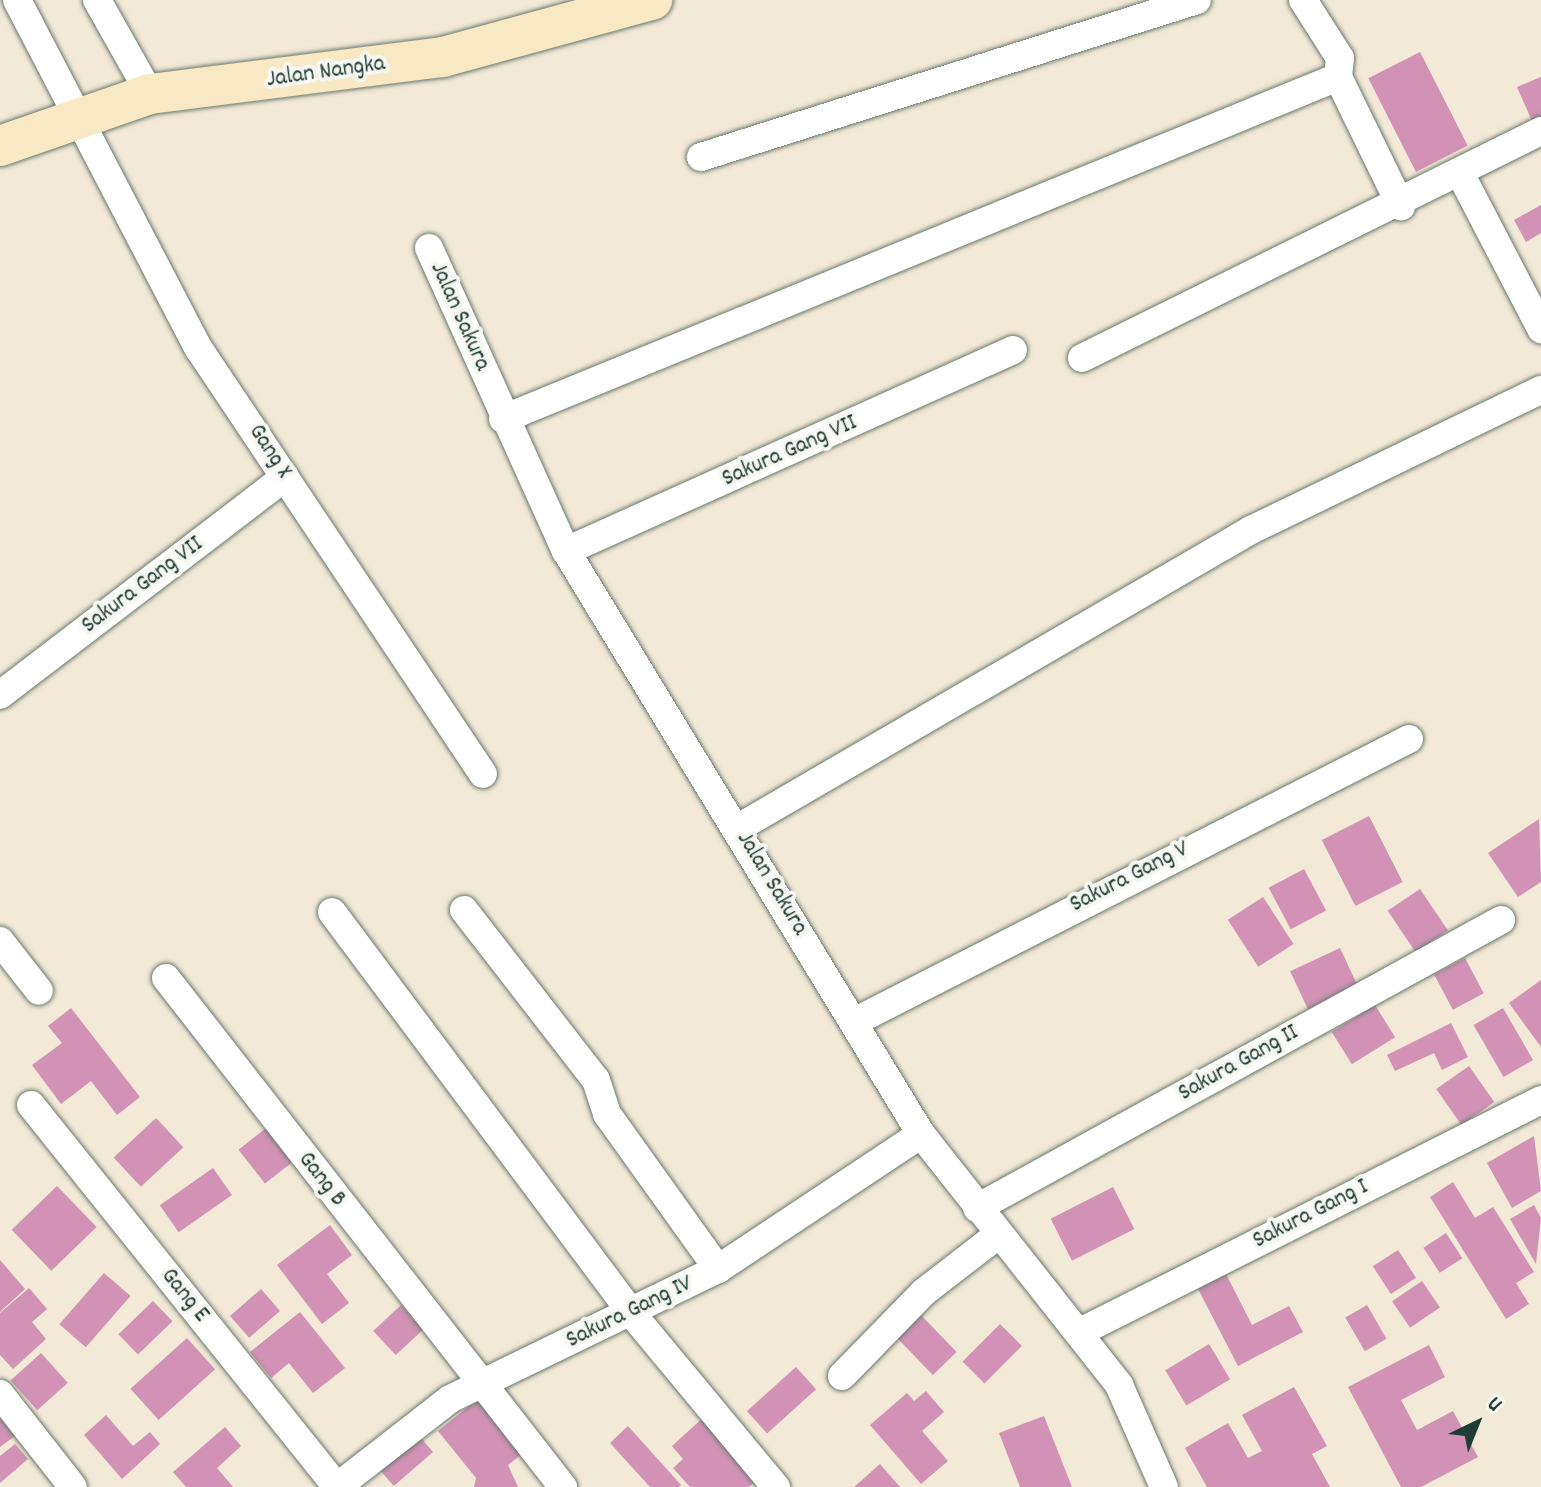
<!DOCTYPE html>
<style>
body{margin:0}
#map{position:relative;width:1541px;height:1487px;overflow:hidden;background:#f2e9d6;font-family:Dekko,sans-serif}
div>[style]{position:absolute}
[style*='--x']{left:calc(var(--x)*1px);top:calc(var(--y)*1px);width:calc(var(--w)*1px);rotate:calc(var(--a)*1deg)}
.building>*{inset:0;background:#d192b6;transform-origin:0 0}
.roads{filter:drop-shadow(0 0 2px #69796d) drop-shadow(0 0 2px #69796d)}
.street>*{height:28px;margin:-14px;padding:0 14px;transform-origin:14px;border-radius:14px;background:#fff}
.secondary>*{height:40px;margin:-20px;padding:0 20px;transform-origin:20px;border-radius:20px;background:#f8e8c3}
span{translate:-50% -50%;white-space:nowrap;text-align:center;line-height:1.15;-webkit-text-stroke:8px #f6f6f2;paint-order:stroke}
.street-label{font-size:24px;color:#1f3d34}
.north{position:absolute;left:1437px;top:1383px;width:80px;height:80px;-webkit-text-stroke:6px #f6f6f2;paint-order:stroke;rotate:43deg;font-size:22px;font-weight:700;line-height:32px;text-align:center;color:#1f3d34}
.north::after{content:'';display:block;margin:auto;width:28px;height:36px;background:#1f3d34;clip-path:polygon(50% 0,100% 100%,50% 72%,0 100%)}
</style>
<div id="map">
<div class="building">
<div style="left:1420px;top:52px;width:105px;height:58px;rotate:63deg"></div>
<div style="clip-path:polygon(1541px 77px,1541px 117px,1532px 121px,1517px 87px)"></div>
<div style="clip-path:polygon(1541px 205px,1541px 233px,1526px 242px,1514px 220px)"></div>
<div style="left:1369px;top:816px;width:74px;height:53px;rotate:63deg"></div>
<div style="clip-path:polygon(1539px 819px,1541px 882px,1518px 897px,1488px 853px)"></div>
<div style="left:1304px;top:869px;width:47px;height:40px;rotate:62deg"></div>
<div style="left:1420px;top:889px;width:50px;height:39px;rotate:56deg"></div>
<div style="left:1263px;top:897px;width:56px;height:42px;rotate:57deg"></div>
<div style="left:1340px;top:948px;width:42px;height:55px;rotate:65deg"></div>
<div style="left:1465px;top:958px;width:40px;height:35px;rotate:62deg"></div>
<div style="clip-path:polygon(1541px 980px,1541px 1047px,1509px 1003px)"></div>
<div style="left:1375px;top:1005px;width:38px;height:51px;rotate:58deg"></div>
<div style="clip-path:polygon(71px 1008px,140px 1097px,117px 1115px,91px 1081px,61px 1104px,32px 1065px,62px 1043px,48px 1026px)"></div>
<div style="left:1503px;top:1008px;width:60px;height:34px;rotate:60deg"></div>
<div style="clip-path:polygon(1451px 1023px,1468px 1057px,1442px 1070px,1434px 1053px,1395px 1071px,1387px 1055px)"></div>
<div style="left:1469px;top:1066px;width:44px;height:40px;rotate:55deg"></div>
<div style="left:156px;top:1118px;width:40px;height:58px;rotate:47deg"></div>
<div style="left:270px;top:1125px;width:43px;height:40px;rotate:52deg"></div>
<div style="clip-path:polygon(1534px 1136px,1541px 1191px,1512px 1208px,1487px 1163px)"></div>
<div style="left:213px;top:1168px;width:33px;height:65px;rotate:55deg"></div>
<div style="clip-path:polygon(1453px 1182px,1475px 1218px,1493px 1207px,1534px 1272px,1516px 1283px,1529px 1304px,1506px 1319px,1430px 1197px)"></div>
<div style="left:57px;top:1186px;width:57px;height:63px;rotate:46deg"></div>
<div style="left:1113px;top:1187px;width:47px;height:70px;rotate:63deg"></div>
<div style="clip-path:polygon(1534px 1205px,1541px 1218px,1536px 1264px,1510px 1219px)"></div>
<div style="clip-path:polygon(330px 1225px,352px 1255px,327px 1274px,349px 1303px,322px 1324px,277px 1265px)"></div>
<div style="left:1446px;top:1233px;width:30px;height:27px;rotate:57deg"></div>
<div style="left:1398px;top:1250px;width:33px;height:30px;rotate:57deg"></div>
<div style="clip-path:polygon(0 1260px,25px 1289px,0 1312px)"></div>
<div style="left:104px;top:1273px;width:35px;height:68px;rotate:41deg"></div>
<div style="clip-path:polygon(1226px 1274px,1252px 1325px,1289px 1306px,1303px 1332px,1238px 1366px,1198px 1289px)"></div>
<div style="left:1422px;top:1281px;width:32px;height:36px;rotate:56deg"></div>
<div style="clip-path:polygon(29px 1288px,47px 1309px,32px 1322px,46px 1339px,13px 1369px,0 1355px,0 1313px)"></div>
<div style="left:261px;top:1289px;width:29px;height:41px;rotate:49deg"></div>
<div style="left:153px;top:1301px;width:28px;height:48px;rotate:46deg"></div>
<div style="left:401px;top:1305px;width:33px;height:38px;rotate:47deg"></div>
<div style="left:1367px;top:1305px;width:39px;height:25px;rotate:60deg"></div>
<div style="left:917px;top:1311px;width:57px;height:33px;rotate:46deg"></div>
<div style="clip-path:polygon(300px 1312px,345px 1368px,313px 1393px,289px 1363px,271px 1378px,250px 1352px)"></div>
<div style="left:1000px;top:1324px;width:31px;height:53px;rotate:45deg"></div>
<div style="left:187px;top:1338px;width:42px;height:76px;rotate:48deg"></div>
<div style="left:1209px;top:1344px;width:41px;height:51px;rotate:59deg"></div>
<div style="clip-path:polygon(1429px 1345px,1445px 1377px,1401px 1400px,1417px 1430px,1453px 1411px,1478px 1457px,1421px 1487px,1401px 1487px,1348px 1387px)"></div>
<div style="left:41px;top:1353px;width:40px;height:41px;rotate:48deg"></div>
<div style="left:796px;top:1367px;width:30px;height:66px;rotate:48deg"></div>
<div style="clip-path:polygon(1294px 1387px,1327px 1446px,1312px 1454px,1330px 1487px,1207px 1487px,1185px 1448px,1228px 1423px,1248px 1458px,1262px 1451px,1242px 1415px)"></div>
<div style="clip-path:polygon(926px 1391px,944px 1412px,922px 1431px,948px 1461px,921px 1484px,870px 1425px,907px 1393px,914px 1401px)"></div>
<div style="clip-path:polygon(478px 1399px,522px 1454px,508px 1465px,518px 1487px,474px 1487px,476px 1478px,438px 1431px)"></div>
<div style="clip-path:polygon(106px 1415px,133px 1446px,150px 1432px,160px 1444px,122px 1479px,84px 1435px)"></div>
<div style="clip-path:polygon(706px 1415px,761px 1477px,749px 1487px,690px 1487px,673px 1468px,683px 1459px,672px 1446px)"></div>
<div style="clip-path:polygon(0 1416px,15px 1436px,0 1447px)"></div>
<div style="clip-path:polygon(1044px 1416px,1072px 1487px,1020px 1487px,999px 1433px)"></div>
<div style="clip-path:polygon(628px 1426px,681px 1485px,679px 1487px,650px 1487px,610px 1443px)"></div>
<div style="clip-path:polygon(225px 1427px,241px 1446px,217px 1468px,233px 1487px,186px 1487px,173px 1472px)"></div>
<div style="left:414px;top:1430px;width:29px;height:52px;rotate:49deg"></div>
<div style="clip-path:polygon(15px 1444px,28px 1459px,0 1483px,0 1456px)"></div>
<div style="clip-path:polygon(880px 1464px,900px 1487px,854px 1487px)"></div>
</div>
<div class="roads">
<div class="street">
<div style="--x:17;--y:0;--w:394;--a:62.5"></div>
<div style="--x:199;--y:349;--w:511;--a:56.25"></div>
<div style="--x:97;--y:0;--w:108;--a:60.6"></div>
<div style="--x:1303;--y:0;--w:69;--a:57.5"></div>
<div style="--x:1340;--y:58;--w:19;--a:96"></div>
<div style="--x:1338;--y:77;--w:144;--a:64"></div>
<div style="--x:701;--y:157;--w:520;--a:-17.56"></div>
<div style="--x:1461;--y:175;--w:174;--a:62.5"></div>
<div style="--x:429;--y:248;--w:333;--a:65.7"></div>
<div style="--x:566;--y:551;--w:683;--a:58.66"></div>
<div style="--x:921;--y:1134;--w:320;--a:51.7"></div>
<div style="--x:1119;--y:1385;--w:111;--a:66.2"></div>
<div style="--x:1082;--y:358;--w:512;--a:-26.31"></div>
<div style="--x:503;--y:419;--w:902;--a:-22.27"></div>
<div style="--x:566;--y:551;--w:490;--a:-24.2"></div>
<div style="--x:0;--y:695;--w:359;--a:-37.4"></div>
<div style="--x:738;--y:828;--w:593;--a:-30.15"></div>
<div style="--x:1251;--y:530;--w:322;--a:-25.8"></div>
<div style="--x:464;--y:910;--w:215;--a:52.2"></div>
<div style="--x:596;--y:1080;--w:36;--a:72"></div>
<div style="--x:607;--y:1114;--w:191;--a:54.4"></div>
<div style="--x:332;--y:912;--w:503;--a:53.24"></div>
<div style="--x:633;--y:1315;--w:224;--a:50.3"></div>
<div style="--x:0;--y:941;--w:63;--a:52"></div>
<div style="--x:166;--y:978;--w:646;--a:52.05"></div>
<div style="--x:854;--y:1022;--w:623;--a:-27.02"></div>
<div style="--x:31;--y:1105;--w:489;--a:51.3"></div>
<div style="--x:977;--y:1208;--w:598;--a:-28.79"></div>
<div style="--x:1082;--y:1331;--w:514;--a:-26.71"></div>
<div style="--x:842;--y:1376;--w:117;--a:-45.7"></div>
<div style="--x:924;--y:1292;--w:95;--a:-37.7"></div>
<div style="--x:0;--y:1394;--w:118;--a:51.9"></div>
<div style="--x:337;--y:1487;--w:143;--a:-37.9"></div>
<div style="--x:450;--y:1399;--w:298;--a:-25.9"></div>
<div style="--x:718;--y:1269;--w:244;--a:-33.6"></div>
</div>
<div class="secondary">
<div style="--x:0;--y:146;--w:159;--a:-19.1"></div>
<div style="--x:150;--y:94;--w:295;--a:-7.2"></div>
<div style="--x:443;--y:57;--w:217;--a:-15.3"></div>
</div>
</div>
<div class="street-label">
<span style="left:326px;top:73px;rotate:-8deg">Jalan Nangka</span>
<span style="left:459px;top:317px;rotate:66deg">Jalan Sakura</span>
<span style="left:269px;top:452px;rotate:57deg">Gang X</span>
<span style="left:790px;top:452px;rotate:-24deg">Sakura Gang VII</span>
<span style="left:143px;top:586px;rotate:-37deg">Sakura Gang VII</span>
<span style="left:1130px;top:878px;rotate:-27deg">Sakura Gang V</span>
<span style="left:771px;top:884px;rotate:59deg">Jalan Sakura</span>
<span style="left:1239px;top:1064px;rotate:-29deg">Sakura Gang II</span>
<span style="left:321px;top:1180px;rotate:52deg">Gang B</span>
<span style="left:1311px;top:1215px;rotate:-27deg">Sakura Gang I</span>
<span style="left:184px;top:1296px;rotate:51deg">Gang E</span>
<span style="left:630px;top:1313px;rotate:-26deg">Sakura Gang IV</span>
</div>
<div class="north">U</div>
</div>
